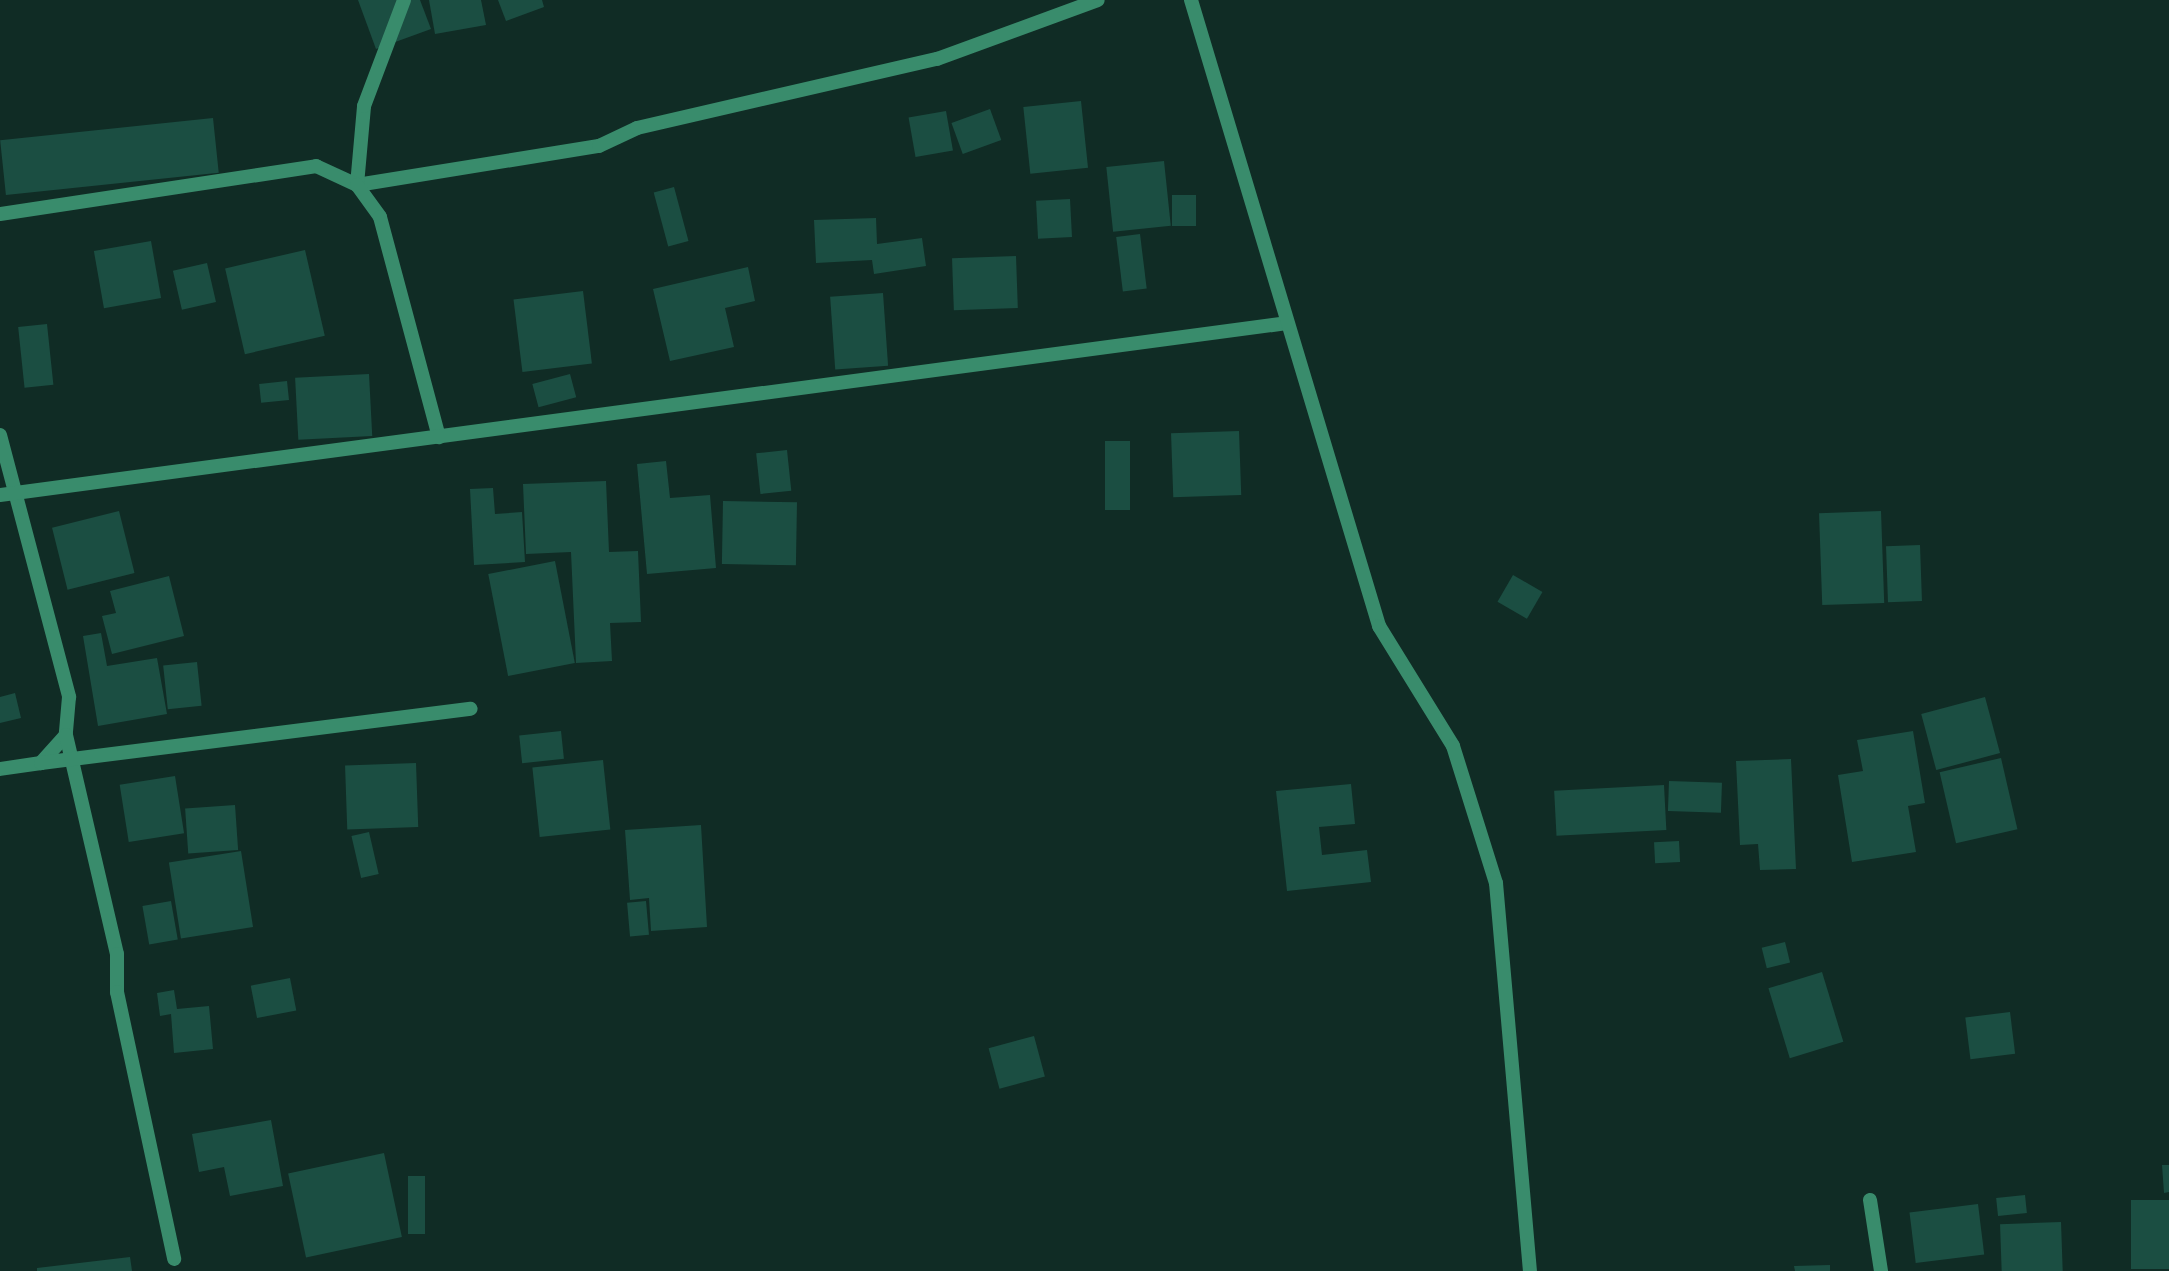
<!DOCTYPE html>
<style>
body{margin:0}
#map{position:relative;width:2169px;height:1271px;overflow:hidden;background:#102c25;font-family:"DejaVu Sans",sans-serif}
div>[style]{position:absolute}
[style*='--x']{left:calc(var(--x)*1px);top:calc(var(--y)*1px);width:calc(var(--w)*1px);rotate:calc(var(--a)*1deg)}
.building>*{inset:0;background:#1b4e42;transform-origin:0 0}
.minor>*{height:14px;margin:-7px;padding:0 7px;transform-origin:7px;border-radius:7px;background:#398c6c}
.tertiary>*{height:14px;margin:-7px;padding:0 7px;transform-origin:7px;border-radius:7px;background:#398c6c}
span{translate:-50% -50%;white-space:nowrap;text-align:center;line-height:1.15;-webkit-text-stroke:5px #102c25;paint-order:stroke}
</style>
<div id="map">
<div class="building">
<div style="clip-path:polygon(358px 0,420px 0,431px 29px,376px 49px)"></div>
<div style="clip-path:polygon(429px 0,481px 0,486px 25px,435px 34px)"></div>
<div style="clip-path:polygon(498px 0,542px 0,544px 7px,506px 21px)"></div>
<div style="left:1081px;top:101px;width:67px;height:58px;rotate:84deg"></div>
<div style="left:990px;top:109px;width:33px;height:41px;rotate:70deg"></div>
<div style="left:946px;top:111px;width:40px;height:38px;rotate:80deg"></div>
<div style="left:213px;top:118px;width:55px;height:214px;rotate:84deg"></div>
<div style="left:1164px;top:161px;width:65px;height:58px;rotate:84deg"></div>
<div style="left:674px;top:187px;width:56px;height:21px;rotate:75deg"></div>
<div style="left:1196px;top:195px;width:31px;height:24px;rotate:90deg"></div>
<div style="left:1070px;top:199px;width:38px;height:34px;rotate:87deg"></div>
<div style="clip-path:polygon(876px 218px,877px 244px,922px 238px,926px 266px,874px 274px,872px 260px,816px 263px,814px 220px)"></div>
<div style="left:1140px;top:234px;width:55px;height:24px;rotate:83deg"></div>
<div style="left:151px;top:241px;width:58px;height:58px;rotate:80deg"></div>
<div style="left:305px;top:250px;width:88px;height:82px;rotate:77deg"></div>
<div style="left:1016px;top:256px;width:52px;height:64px;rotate:88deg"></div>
<div style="left:207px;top:263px;width:40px;height:35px;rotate:77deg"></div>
<div style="clip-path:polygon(748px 267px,755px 301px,725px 308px,734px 347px,670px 361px,653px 289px)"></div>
<div style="left:583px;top:291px;width:73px;height:70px;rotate:83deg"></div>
<div style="left:883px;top:293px;width:73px;height:53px;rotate:86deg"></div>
<div style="left:47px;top:324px;width:61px;height:29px;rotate:84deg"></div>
<div style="left:369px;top:374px;width:62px;height:74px;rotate:87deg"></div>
<div style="left:570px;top:374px;width:24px;height:39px;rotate:75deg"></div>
<div style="left:287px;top:381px;width:19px;height:28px;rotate:84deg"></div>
<div style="left:1239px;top:431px;width:64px;height:68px;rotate:88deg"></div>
<div style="left:1105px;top:441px;width:25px;height:69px"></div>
<div style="left:787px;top:450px;width:41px;height:31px;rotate:84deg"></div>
<div style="clip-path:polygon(666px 461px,670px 498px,710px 495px,716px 568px,647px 574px,637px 464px)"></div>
<div style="clip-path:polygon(606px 481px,609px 552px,638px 551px,641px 622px,610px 623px,612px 661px,576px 663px,571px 552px,526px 554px,523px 484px)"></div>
<div style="clip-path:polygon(493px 488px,495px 514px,522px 512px,525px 562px,474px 565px,470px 489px)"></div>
<div style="left:723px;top:501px;width:74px;height:63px;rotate:1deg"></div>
<div style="left:119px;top:511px;width:64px;height:69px;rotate:76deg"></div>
<div style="left:1881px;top:511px;width:92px;height:62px;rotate:88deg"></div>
<div style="left:1920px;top:545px;width:56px;height:34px;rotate:88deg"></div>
<div style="left:555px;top:561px;width:104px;height:68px;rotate:79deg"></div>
<div style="left:1513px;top:575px;width:34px;height:31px;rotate:30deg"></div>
<div style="clip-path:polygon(169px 576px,184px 636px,112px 654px,102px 616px,116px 613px,110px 591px)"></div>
<div style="clip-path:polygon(101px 633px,107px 666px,157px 658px,167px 714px,98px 726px,83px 636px)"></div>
<div style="left:197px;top:662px;width:44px;height:34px;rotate:84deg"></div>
<div style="clip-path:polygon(15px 693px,21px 718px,0 723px,0 697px)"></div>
<div style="left:1985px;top:697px;width:58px;height:66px;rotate:75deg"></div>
<div style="left:561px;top:731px;width:28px;height:42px;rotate:84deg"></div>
<div style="clip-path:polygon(1913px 731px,1925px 803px,1908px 806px,1916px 852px,1852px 862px,1838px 775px,1863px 771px,1857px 740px)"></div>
<div style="left:2001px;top:758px;width:73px;height:63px;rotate:77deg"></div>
<div style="clip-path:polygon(1791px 759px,1796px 869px,1760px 870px,1758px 844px,1740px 845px,1736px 761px)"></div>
<div style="left:603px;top:760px;width:70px;height:71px;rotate:84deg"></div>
<div style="left:416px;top:763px;width:64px;height:71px;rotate:88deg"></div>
<div style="left:175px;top:776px;width:58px;height:56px;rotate:81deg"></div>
<div style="left:1669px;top:781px;width:53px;height:30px;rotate:2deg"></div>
<div style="clip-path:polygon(1351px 784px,1355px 824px,1319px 827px,1322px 855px,1367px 850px,1371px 882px,1287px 891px,1276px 791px)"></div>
<div style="left:1664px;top:785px;width:45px;height:110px;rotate:87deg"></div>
<div style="left:235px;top:805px;width:45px;height:50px;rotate:86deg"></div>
<div style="clip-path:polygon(701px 825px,707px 927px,651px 931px,649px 898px,630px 900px,625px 830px)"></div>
<div style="left:369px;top:832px;width:43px;height:18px;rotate:77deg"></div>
<div style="left:1679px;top:841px;width:21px;height:25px;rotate:87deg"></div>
<div style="left:241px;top:851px;width:77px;height:73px;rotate:81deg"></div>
<div style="left:171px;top:901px;width:39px;height:29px;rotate:80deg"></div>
<div style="left:646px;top:901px;width:34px;height:19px;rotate:85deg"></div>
<div style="left:1785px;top:942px;width:21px;height:24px;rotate:76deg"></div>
<div style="left:1822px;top:972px;width:73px;height:56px;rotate:73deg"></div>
<div style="left:290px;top:978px;width:33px;height:40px;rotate:79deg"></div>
<div style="clip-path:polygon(174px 990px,177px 1009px,209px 1006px,213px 1049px,174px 1053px,171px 1014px,160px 1016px,157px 993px)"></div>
<div style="left:2010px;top:1012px;width:42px;height:45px;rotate:83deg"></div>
<div style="left:1034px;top:1036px;width:42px;height:47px;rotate:75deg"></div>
<div style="clip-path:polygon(271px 1120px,283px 1186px,230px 1196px,224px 1167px,199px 1172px,192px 1134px)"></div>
<div style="left:384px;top:1153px;width:86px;height:98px;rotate:78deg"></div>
<div style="clip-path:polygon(2162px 1165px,2169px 1165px,2169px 1192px,2164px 1193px)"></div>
<div style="left:408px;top:1176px;width:17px;height:58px"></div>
<div style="left:2025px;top:1195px;width:18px;height:29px;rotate:84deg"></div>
<div style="left:2169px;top:1200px;width:69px;height:38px;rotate:90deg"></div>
<div style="left:1978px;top:1204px;width:51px;height:69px;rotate:83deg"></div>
<div style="left:2061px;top:1222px;width:49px;height:61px;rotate:88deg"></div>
<div style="clip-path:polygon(130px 1257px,132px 1271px,37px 1271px,37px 1268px)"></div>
<div style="clip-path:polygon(1830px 1265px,1830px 1271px,1795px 1271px,1794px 1266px)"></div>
</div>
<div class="minor">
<div style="--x:357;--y:185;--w:245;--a:-9.2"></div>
<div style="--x:599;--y:146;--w:42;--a:-25.3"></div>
<div style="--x:637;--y:128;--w:308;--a:-13"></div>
<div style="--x:937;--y:59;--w:171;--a:-20.1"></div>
<div style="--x:357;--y:185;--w:79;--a:-84.9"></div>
<div style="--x:364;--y:106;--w:113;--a:-69.3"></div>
<div style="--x:0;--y:214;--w:320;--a:-8.6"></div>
<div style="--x:316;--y:166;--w:45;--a:24.9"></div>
<div style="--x:357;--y:185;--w:39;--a:54"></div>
<div style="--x:380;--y:217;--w:228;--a:75"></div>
<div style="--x:0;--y:435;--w:271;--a:75.2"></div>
<div style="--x:69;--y:697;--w:38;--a:95"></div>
<div style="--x:66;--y:735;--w:38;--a:132"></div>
<div style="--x:41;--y:763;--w:41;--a:171.7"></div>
<div style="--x:0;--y:495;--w:1298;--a:-7.61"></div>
<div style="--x:66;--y:735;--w:225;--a:76.9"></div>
<div style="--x:117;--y:954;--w:38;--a:90"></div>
<div style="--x:117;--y:992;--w:273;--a:77.9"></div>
<div style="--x:41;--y:763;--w:433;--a:-7.2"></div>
<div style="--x:1870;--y:1200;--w:72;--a:81.2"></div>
</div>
<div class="tertiary">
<div style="--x:1191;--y:0;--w:654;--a:73.28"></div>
<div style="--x:1379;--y:626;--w:141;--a:58.3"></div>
<div style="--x:1453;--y:746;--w:144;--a:72.6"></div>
<div style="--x:1496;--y:883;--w:389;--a:85"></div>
</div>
</div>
